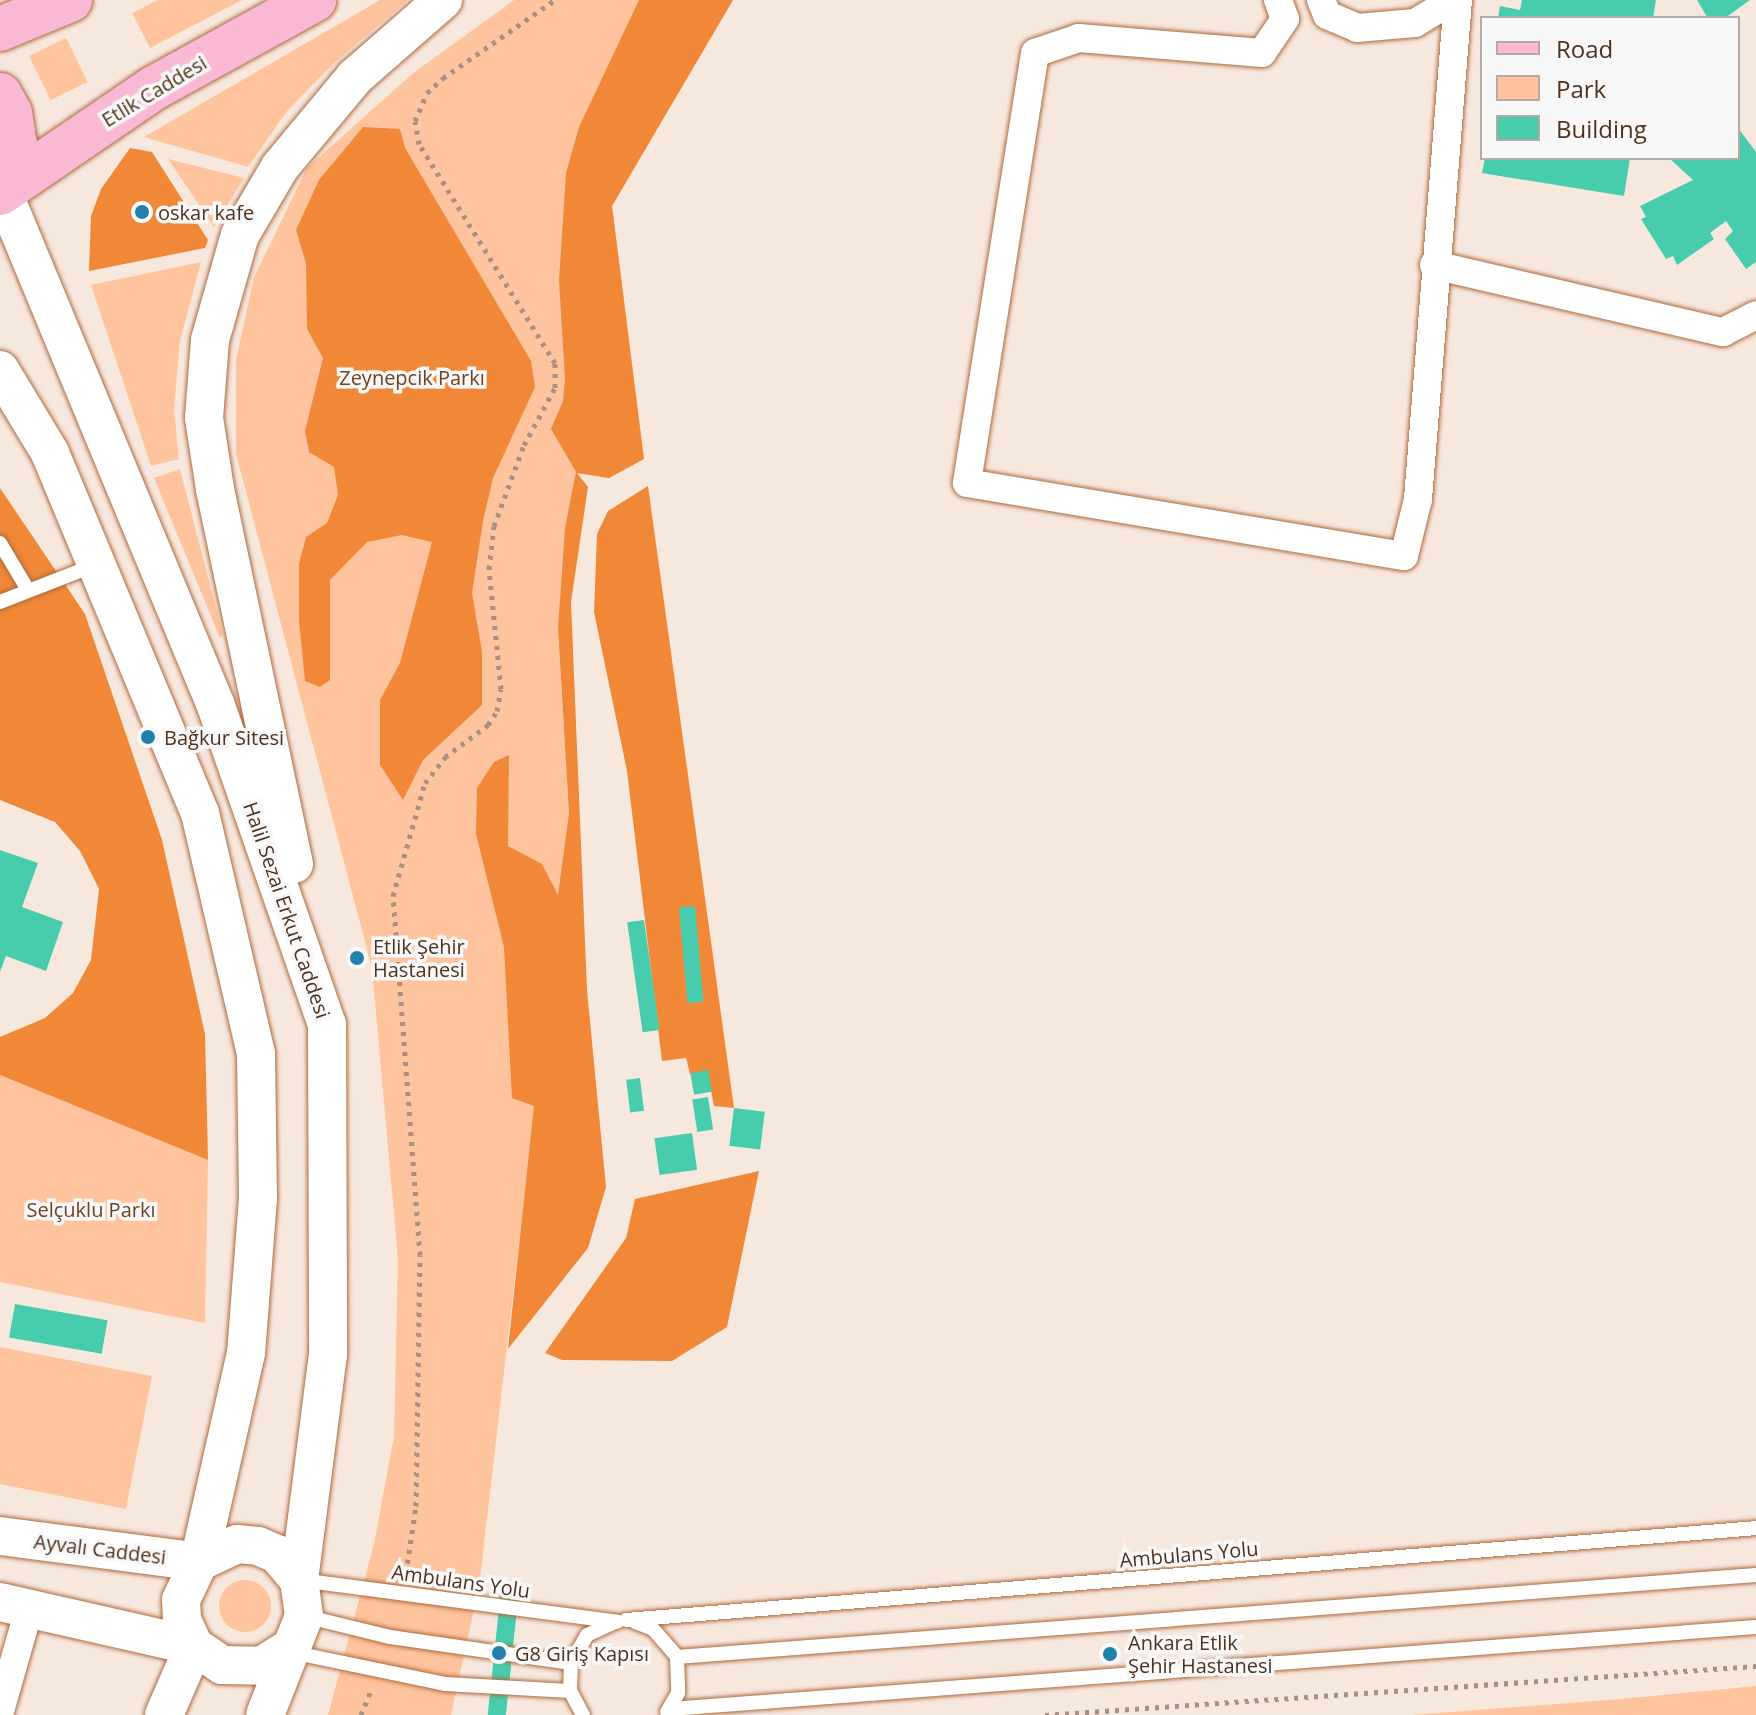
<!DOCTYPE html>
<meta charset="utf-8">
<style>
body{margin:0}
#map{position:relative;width:1756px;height:1715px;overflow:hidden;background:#f7e8de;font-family:"Open Sans",sans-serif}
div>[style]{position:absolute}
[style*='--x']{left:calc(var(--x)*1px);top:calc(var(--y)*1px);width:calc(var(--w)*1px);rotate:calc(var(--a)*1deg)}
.green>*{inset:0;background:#ffc39d;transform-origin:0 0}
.round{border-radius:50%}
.forest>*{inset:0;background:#f08838}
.building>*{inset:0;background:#47cdae;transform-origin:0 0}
.path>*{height:5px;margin-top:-2.5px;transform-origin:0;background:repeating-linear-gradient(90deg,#a79182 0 4px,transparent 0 10px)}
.roads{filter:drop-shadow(0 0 2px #ae6939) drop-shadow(0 0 2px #ae6939)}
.lane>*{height:14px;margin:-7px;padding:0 7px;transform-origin:7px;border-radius:7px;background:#fff}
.street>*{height:28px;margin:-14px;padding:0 14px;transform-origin:14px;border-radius:14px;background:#fff}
.secondary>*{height:38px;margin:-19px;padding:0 19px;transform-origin:19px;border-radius:19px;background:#fff}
.primary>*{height:44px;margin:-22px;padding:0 22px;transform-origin:22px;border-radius:22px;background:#f9b8d4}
.dots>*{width:22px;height:22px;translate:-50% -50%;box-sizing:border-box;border:4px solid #f8f8f8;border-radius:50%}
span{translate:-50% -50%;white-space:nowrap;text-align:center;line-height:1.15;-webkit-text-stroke:7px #f8f8f8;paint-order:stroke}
.street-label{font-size:20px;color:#50321d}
.poi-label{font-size:20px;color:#50321d}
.left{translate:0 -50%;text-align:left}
.park-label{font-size:20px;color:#6e4224}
.legend{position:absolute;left:1480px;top:16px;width:260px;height:144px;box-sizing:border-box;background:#f8f8f8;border:2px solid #b5a9a0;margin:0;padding:10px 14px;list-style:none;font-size:24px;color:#50321d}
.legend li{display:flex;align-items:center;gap:16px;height:40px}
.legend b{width:40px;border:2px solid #b5a9a0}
</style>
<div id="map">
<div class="green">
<div style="clip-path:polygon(158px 0,242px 0,150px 48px,132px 13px)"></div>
<div style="clip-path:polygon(380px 0,408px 0,334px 63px,287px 111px,248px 167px,144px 137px)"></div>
<div style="clip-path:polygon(514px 0,733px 0,612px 206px,644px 459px,609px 478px,577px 473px,558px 630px,569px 813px,479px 1587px,451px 1715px,328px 1715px,374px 1544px,394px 1436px,398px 1259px,372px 968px,236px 454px,236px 360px,254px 277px,307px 168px,412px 74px)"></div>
<div style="left:66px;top:38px;width:49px;height:41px;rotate:64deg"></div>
<div style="clip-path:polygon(168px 159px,244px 178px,214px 227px)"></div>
<div style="clip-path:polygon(201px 262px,180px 341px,174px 409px,179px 459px,151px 466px,91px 285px)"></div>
<div style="clip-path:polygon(180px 469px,223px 635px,220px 638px,154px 478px)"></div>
<div style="clip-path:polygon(0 1075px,208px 1160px,205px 1323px,0 1282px)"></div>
<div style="clip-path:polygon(0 1347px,152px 1376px,126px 1509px,0 1484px)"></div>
<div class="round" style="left:219px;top:1580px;width:52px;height:52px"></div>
<div style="clip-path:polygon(1756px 1686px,1756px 1715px,1413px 1715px,1621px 1699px)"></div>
</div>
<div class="forest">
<div style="clip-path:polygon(639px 0,733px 0,612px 206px,644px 459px,609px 478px,577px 473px,588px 487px,571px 602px,587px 990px,606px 1187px,588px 1248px,508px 1349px,534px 1106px,512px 1098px,504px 947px,476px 834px,477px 788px,494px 762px,509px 755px,508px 846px,542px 864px,558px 895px,569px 813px,558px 629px,565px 528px,576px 472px,551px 429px,563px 401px,565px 379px,559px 280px,566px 173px,579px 127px)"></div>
<div style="clip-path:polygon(363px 127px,400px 129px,405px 148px,531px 361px,535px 387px,493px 478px,483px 521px,472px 593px,482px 652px,482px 705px,423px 760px,403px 800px,380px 765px,380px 700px,400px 663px,432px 542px,402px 535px,367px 542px,330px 580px,330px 680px,320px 687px,305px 681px,299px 621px,299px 564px,306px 537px,327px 523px,338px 495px,334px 467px,309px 452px,305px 431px,323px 358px,307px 329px,306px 263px,296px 230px,319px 180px)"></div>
<div style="clip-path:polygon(130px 148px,152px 152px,208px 240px,205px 248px,89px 271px,91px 216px,101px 189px)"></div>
<div style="clip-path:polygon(648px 486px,734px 1108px,714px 1106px,707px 1071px,690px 1074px,686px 1058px,662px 1061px,627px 771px,594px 612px,597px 534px,608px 511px)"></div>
<div style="clip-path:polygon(0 488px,85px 614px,162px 840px,205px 1034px,208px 1160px,0 1075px,0 1037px,45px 1018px,73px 993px,91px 960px,99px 889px,80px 851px,55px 822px,0 800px)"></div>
<div style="clip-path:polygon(759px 1171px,727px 1327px,672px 1361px,562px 1360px,545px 1353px,626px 1238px,635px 1199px)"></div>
</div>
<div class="building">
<div style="clip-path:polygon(1522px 0,1656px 0,1653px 18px,1498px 18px,1500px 6px,1520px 10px)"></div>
<div style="clip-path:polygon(1697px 0,1750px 0,1725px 18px,1707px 17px)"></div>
<div style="clip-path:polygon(1738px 128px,1756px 152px,1756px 262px,1746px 269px,1725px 239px,1733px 231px,1726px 221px,1710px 233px,1714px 239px,1677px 265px,1673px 256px,1666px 259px,1641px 219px,1646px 217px,1640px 206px,1693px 180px,1669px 158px,1738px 158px)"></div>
<div style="clip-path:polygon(1485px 158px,1630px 158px,1624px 196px,1482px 173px)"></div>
<div style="clip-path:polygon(0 850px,38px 863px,22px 907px,63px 922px,46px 971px,6px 956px,0 972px)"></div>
<div style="left:695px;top:906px;width:96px;height:16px;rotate:85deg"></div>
<div style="left:644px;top:920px;width:111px;height:17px;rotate:82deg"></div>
<div style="left:708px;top:1070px;width:22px;height:18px;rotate:80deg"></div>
<div style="left:640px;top:1078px;width:33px;height:14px;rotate:83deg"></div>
<div style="left:708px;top:1097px;width:33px;height:16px;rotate:81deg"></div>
<div style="left:734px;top:1108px;width:31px;height:38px;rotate:7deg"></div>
<div style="left:692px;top:1133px;width:37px;height:38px;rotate:82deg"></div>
<div style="left:15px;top:1304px;width:94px;height:34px;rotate:10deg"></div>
<div style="left:501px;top:1589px;width:18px;height:128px;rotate:6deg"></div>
</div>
<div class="path">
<div style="--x:406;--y:1573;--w:68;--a:-81.5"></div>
<div style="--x:416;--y:1506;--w:251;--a:-89.1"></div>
<div style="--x:420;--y:1255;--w:360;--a:-94.3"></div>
<div style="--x:393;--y:896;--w:117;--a:-74.2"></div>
<div style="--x:425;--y:783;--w:33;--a:-52"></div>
<div style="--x:445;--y:757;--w:54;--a:-36.7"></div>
<div style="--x:488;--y:725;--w:17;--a:-57"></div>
<div style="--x:497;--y:711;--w:22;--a:-80"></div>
<div style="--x:501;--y:689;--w:121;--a:-95.7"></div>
<div style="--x:489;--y:569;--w:43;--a:-83.4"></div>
<div style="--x:494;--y:526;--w:86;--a:-69.7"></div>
<div style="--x:524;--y:445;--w:65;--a:-61.5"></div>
<div style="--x:555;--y:388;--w:25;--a:-90"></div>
<div style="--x:555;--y:363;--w:258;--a:-121.8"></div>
<div style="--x:419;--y:144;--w:23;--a:-100"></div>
<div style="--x:415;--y:121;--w:30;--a:-67"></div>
<div style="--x:427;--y:93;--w:22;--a:-43"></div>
<div style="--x:443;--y:78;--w:136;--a:-34.9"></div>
<div style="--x:361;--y:1715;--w:27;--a:-68"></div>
<div style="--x:1045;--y:1715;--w:713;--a:-3.94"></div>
</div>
<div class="roads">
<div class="lane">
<div style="--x:0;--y:543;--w:55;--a:59.2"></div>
<div style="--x:0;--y:602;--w:102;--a:-21.3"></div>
<div style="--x:300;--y:1580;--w:320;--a:7.5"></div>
<div style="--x:304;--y:1616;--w:89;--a:13.7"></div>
<div style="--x:390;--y:1637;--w:183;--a:8.2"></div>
<div style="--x:626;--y:1620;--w:1134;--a:-4.65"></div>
<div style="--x:635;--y:1622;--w:19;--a:21"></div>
<div style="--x:653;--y:1629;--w:37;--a:49"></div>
<div style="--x:677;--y:1657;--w:36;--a:88"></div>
<div style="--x:678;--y:1693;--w:22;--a:120"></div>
<div style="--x:291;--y:1652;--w:157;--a:11.7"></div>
<div style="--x:445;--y:1684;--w:125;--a:3.2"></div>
<div style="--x:677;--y:1657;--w:1082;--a:-4.35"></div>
<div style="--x:670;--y:1709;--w:1089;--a:-4.32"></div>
<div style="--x:583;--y:1715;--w:27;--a:-118"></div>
<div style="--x:570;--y:1691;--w:28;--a:-88"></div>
<div style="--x:571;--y:1663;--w:32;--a:-60"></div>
<div style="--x:587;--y:1635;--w:31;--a:-25"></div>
</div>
<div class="street">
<div style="--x:1278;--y:0;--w:20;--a:70"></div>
<div style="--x:1285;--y:19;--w:41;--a:124.1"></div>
<div style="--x:1262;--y:53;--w:184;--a:-175.3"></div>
<div style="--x:1079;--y:38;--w:46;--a:161.2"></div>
<div style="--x:1035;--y:53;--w:435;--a:99"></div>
<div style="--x:967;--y:483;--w:443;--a:9.5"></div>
<div style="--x:1404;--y:556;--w:59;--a:-76.2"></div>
<div style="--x:1418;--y:499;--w:501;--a:-85.42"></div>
<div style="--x:1321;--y:0;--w:16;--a:68"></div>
<div style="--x:1327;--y:15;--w:33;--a:23"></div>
<div style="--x:1357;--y:28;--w:58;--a:-4.9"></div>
<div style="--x:1415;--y:23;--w:44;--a:-31.2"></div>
<div style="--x:1434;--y:265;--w:297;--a:13.1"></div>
<div style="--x:1723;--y:332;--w:37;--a:-27"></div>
<div style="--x:0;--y:1711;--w:106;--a:-74.1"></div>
</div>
<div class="secondary">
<div style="--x:2;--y:190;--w:559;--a:67.47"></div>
<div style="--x:216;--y:706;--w:337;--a:70.8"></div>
<div style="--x:327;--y:1024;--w:330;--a:89.8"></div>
<div style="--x:328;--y:1354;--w:228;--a:97.3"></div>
<div style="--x:299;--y:1580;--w:36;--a:82"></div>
<div style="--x:304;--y:1616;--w:106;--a:111.5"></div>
<div style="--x:0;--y:370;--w:97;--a:58.9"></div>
<div style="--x:50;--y:453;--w:390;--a:67.4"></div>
<div style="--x:200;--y:813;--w:247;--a:76.9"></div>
<div style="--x:256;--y:1054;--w:144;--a:89.2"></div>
<div style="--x:258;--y:1198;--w:155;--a:94.4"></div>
<div style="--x:246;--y:1353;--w:214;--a:102.7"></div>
<div style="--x:199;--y:1562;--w:42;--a:115.3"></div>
<div style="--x:181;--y:1600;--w:20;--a:87"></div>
<div style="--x:182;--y:1620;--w:29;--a:65"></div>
<div style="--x:194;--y:1646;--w:34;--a:34"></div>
<div style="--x:222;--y:1665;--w:39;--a:1"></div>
<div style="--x:261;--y:1666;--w:31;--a:-32"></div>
<div style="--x:294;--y:864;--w:383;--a:-101.9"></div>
<div style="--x:215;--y:489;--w:72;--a:-98.8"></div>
<div style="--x:204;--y:418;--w:78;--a:-85.6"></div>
<div style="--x:210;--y:340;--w:109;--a:-74.1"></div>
<div style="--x:240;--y:235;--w:79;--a:-59.5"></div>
<div style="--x:280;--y:167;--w:117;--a:-50.2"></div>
<div style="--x:355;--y:77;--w:117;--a:-41.2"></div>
<div style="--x:0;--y:1536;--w:201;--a:7.4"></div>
<div style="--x:199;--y:1562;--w:42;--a:-25.3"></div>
<div style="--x:237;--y:1544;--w:21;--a:5"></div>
<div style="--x:258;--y:1546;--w:21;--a:23"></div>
<div style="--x:277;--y:1554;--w:34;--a:50"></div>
<div style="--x:0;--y:1602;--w:199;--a:12.8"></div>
<div style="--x:164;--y:1715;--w:75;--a:-66.5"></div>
</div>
<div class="primary">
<div style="--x:0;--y:29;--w:76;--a:-22.5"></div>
<div style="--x:0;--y:95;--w:21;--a:61"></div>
<div style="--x:10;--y:113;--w:30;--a:81"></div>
<div style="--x:15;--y:143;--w:49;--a:105.5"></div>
<div style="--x:0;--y:193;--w:186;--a:-34.3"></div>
<div style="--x:154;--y:88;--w:183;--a:-28.8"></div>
</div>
</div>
<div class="dots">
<div style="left:142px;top:212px;background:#2180ac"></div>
<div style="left:148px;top:737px;background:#2180ac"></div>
<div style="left:357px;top:958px;background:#2180ac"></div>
<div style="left:499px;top:1653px;background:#2180ac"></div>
<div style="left:1110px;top:1654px;background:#2180ac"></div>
</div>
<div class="street-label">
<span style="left:154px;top:91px;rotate:-31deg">Etlik Caddesi</span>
<span style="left:287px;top:910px;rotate:71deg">Halil Sezai Erkut Caddesi</span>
<span style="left:100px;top:1549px;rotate:7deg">Ayvalı Caddesi</span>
<span style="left:1189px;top:1554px;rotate:-5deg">Ambulans Yolu</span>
<span style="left:461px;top:1581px;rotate:8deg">Ambulans Yolu</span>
</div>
<div class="poi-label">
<span class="left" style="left:158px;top:212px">oskar kafe</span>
<span class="left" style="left:164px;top:737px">Bağkur Sitesi</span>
<span class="left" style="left:373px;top:958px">Etlik Şehir<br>Hastanesi</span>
<span class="left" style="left:1128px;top:1654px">Ankara Etlik<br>Şehir Hastanesi</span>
<span class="left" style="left:515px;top:1653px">G8 Giriş Kapısı</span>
</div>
<div class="park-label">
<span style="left:412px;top:377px">Zeynepcik Parkı</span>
<span style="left:91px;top:1209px">Selçuklu Parkı</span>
</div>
<ul class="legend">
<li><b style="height:10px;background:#f9b8d4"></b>Road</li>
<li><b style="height:22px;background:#ffc39d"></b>Park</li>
<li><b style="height:22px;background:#47cdae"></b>Building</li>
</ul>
</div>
